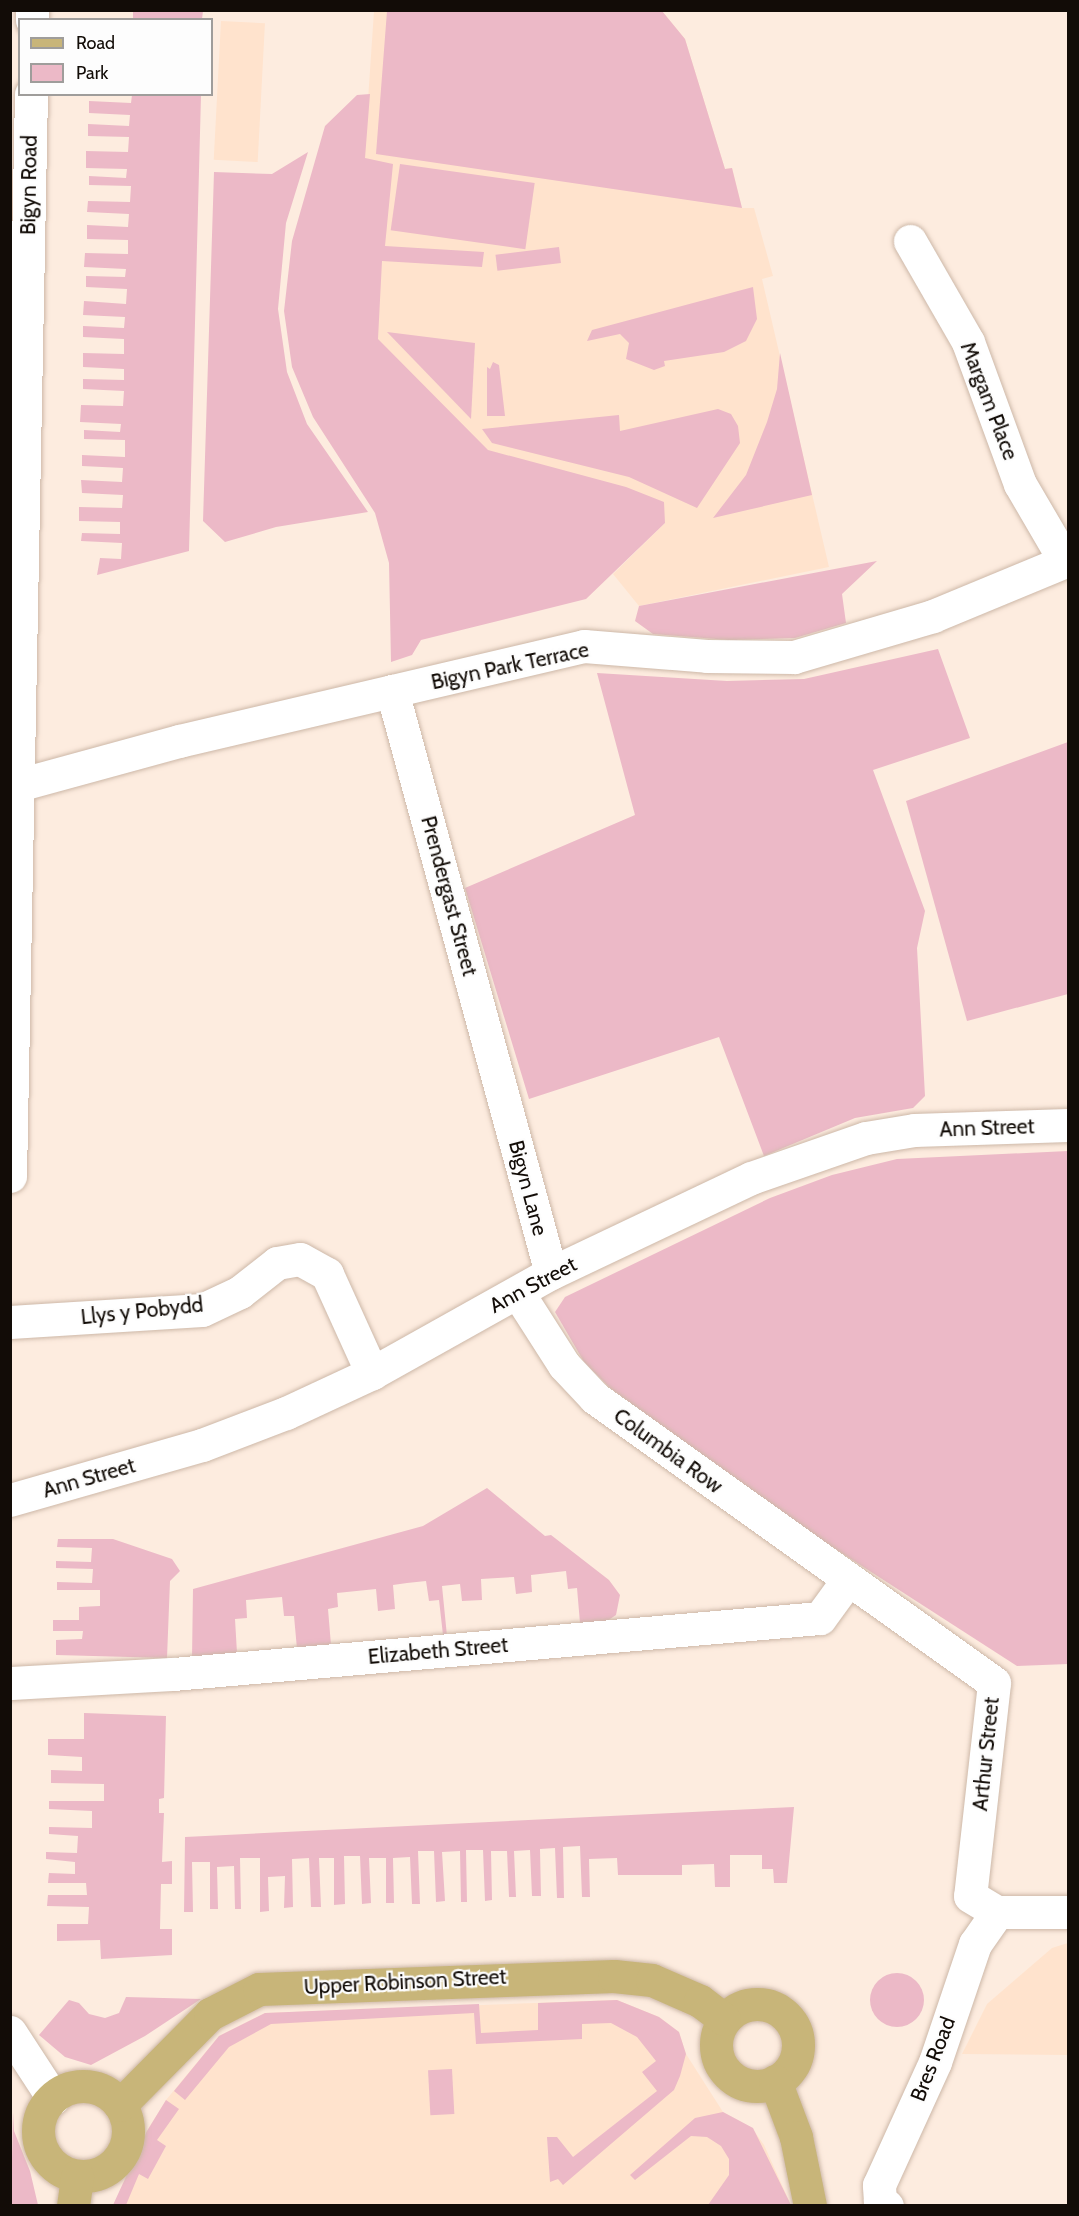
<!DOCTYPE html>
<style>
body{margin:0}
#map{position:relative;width:1079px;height:2216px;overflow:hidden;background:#fdecdf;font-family:Cabin,sans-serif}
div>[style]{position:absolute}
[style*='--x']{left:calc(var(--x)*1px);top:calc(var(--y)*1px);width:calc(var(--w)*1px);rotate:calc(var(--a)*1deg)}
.built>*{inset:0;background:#ffe3cd;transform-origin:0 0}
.green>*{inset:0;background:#ecb9c7;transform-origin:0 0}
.round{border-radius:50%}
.roads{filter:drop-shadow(0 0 2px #cdb8a8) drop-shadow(0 0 2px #cdb8a8)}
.minor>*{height:33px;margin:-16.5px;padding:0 16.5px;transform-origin:16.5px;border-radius:16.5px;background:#fff}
.major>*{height:33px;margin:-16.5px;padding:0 16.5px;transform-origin:16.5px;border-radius:16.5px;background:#c8b579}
.major>.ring{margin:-16.5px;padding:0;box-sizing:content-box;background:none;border:33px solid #c8b579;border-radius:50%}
span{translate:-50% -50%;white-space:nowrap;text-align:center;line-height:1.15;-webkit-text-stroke:4.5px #fdfdfd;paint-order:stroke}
.street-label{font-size:21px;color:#120c07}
.frame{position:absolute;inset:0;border:12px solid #120c07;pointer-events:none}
.legend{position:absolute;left:18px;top:18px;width:195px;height:78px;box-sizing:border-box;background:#fdfdfd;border:2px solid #9f9d9b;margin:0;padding:8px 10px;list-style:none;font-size:18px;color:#120c07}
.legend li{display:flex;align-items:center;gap:12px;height:30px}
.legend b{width:30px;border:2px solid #9f9d9b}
</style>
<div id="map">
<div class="built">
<div style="clip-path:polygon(374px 11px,662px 11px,685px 39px,725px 169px,732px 168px,742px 208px,754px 208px,773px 276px,762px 279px,829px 567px,639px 606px,613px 574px,665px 523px,510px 489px,352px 338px)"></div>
<div style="left:221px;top:21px;width:44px;height:139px;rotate:3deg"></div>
<div style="clip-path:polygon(1068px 1943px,1068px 2055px,962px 2054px,987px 2004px,1052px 1948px)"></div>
<div style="clip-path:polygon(617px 2000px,659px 2017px,679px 2032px,686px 2054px,723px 2112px,752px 2128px,764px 2145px,791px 2205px,113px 2206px,147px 2131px,166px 2100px,219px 2036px,265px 2013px)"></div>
</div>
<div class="green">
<div style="clip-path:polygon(106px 11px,203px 11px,202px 19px,133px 19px,133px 12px)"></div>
<div style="clip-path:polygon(387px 11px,662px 11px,685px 39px,725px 169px,732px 168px,742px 208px,376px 154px)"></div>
<div style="clip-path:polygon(370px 94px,365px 158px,393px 164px,385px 246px,484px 252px,482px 267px,382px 261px,378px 339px,488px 450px,626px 487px,664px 502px,665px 523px,586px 599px,421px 640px,412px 655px,391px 662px,389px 563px,375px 513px,313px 417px,292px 367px,284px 311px,292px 241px,325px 126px,357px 95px)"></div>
<div style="clip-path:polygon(132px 95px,201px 95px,189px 551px,97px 575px,100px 558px,121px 559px,122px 543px,81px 541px,82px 533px,120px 534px,120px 522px,79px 521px,79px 507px,122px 508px,123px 495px,82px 493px,81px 480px,122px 482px,123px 468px,82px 466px,82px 455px,125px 457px,125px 440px,84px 439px,84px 430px,120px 432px,121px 424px,80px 422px,81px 405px,123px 406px,124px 391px,83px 389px,83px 379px,124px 380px,124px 369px,83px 367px,83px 353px,124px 354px,124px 339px,83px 337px,83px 326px,124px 328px,125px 317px,83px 315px,84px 301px,126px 304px,127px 289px,86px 287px,86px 276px,125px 277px,126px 269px,84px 267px,85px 253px,128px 254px,128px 240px,87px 239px,87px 225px,128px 227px,129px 214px,87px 212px,88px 201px,130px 202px,131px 186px,89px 185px,89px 176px,126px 178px,127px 169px,86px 168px,86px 151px,128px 152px,129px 137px,88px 136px,88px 124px,129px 126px,130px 115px,89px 113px,89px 101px,131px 103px)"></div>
<div style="clip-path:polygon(308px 152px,286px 223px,278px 309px,287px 372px,307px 424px,368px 512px,276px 527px,225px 542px,203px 521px,214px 172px,272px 174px)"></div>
<div style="left:400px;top:164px;width:136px;height:67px;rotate:8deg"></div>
<div style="left:559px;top:247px;width:16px;height:64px;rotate:83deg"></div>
<div style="clip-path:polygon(753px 287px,757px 319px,746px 341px,724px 352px,664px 361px,665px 366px,654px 370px,626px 359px,629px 343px,620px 334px,587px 341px,592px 330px)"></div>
<div style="clip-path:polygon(387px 332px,475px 343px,471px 419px)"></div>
<div style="clip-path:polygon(780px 353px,812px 495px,713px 518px,746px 475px,767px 422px,777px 389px)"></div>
<div style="clip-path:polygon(493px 362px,499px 365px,505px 416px,487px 416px,487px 367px,490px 369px)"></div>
<div style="clip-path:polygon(718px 409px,731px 414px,738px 426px,740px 443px,697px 508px,629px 477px,492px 443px,482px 429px,619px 415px,620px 431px)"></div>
<div style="clip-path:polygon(877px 561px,842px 594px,846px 623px,795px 638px,729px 640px,653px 634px,635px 621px,639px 606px)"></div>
<div style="clip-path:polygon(938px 649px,970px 738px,873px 770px,925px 911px,917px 948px,925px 1096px,913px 1108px,855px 1118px,764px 1156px,719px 1037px,529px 1099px,465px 888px,635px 815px,597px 673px,727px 681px,804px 679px)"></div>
<div style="clip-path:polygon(1068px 742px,1068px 994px,967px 1021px,906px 801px)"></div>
<div style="clip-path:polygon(1068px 1151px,1068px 1664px,1017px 1666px,792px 1521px,610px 1388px,584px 1362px,555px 1312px,565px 1297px,770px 1198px,832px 1175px,897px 1159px)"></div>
<div style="clip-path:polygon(487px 1488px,545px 1536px,551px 1535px,609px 1580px,620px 1595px,616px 1615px,607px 1621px,580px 1623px,577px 1588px,568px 1589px,566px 1571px,531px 1575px,532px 1592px,516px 1594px,514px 1577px,481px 1579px,482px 1600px,462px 1601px,460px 1584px,442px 1586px,447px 1636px,443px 1635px,439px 1600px,429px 1601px,426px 1581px,407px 1583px,393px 1585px,395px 1609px,378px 1611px,376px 1589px,337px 1593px,338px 1607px,328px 1609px,331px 1645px,297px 1649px,294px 1616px,284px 1616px,282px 1597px,246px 1600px,247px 1618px,235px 1619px,237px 1653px,192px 1658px,193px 1589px,423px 1526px)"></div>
<div style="clip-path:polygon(58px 1539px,113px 1539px,172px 1559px,180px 1571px,170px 1581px,167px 1658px,56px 1655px,56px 1640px,82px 1639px,83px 1631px,53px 1631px,53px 1620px,79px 1620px,79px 1607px,100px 1606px,100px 1590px,57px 1590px,57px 1582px,92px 1583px,93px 1569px,56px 1568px,56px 1561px,91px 1562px,92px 1548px,57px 1547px)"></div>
<div style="clip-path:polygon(84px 1713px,166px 1716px,164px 1798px,159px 1799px,159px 1813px,164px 1813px,162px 1862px,172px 1861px,172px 1884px,161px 1884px,160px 1929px,172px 1929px,172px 1955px,101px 1959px,100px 1940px,57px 1941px,57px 1924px,88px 1924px,89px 1907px,47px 1906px,48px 1895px,87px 1895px,86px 1883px,48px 1883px,49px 1873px,75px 1874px,75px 1862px,46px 1859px,46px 1852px,77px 1853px,78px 1836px,49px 1834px,49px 1827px,92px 1828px,92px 1811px,49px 1809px,49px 1801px,104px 1801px,104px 1784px,51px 1783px,51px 1770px,82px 1771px,82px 1757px,48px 1755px,48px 1739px,84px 1739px)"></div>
<div style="clip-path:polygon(794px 1807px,787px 1883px,774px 1883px,773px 1869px,762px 1869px,762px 1855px,730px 1855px,730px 1887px,715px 1887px,714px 1864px,682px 1865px,682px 1875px,618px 1875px,617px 1858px,589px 1859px,590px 1897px,582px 1897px,580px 1846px,563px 1847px,564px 1898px,557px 1898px,555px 1848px,540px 1849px,541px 1896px,532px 1896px,530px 1850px,514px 1851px,516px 1897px,509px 1897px,507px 1851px,491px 1851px,492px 1900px,485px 1901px,483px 1850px,466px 1850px,467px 1902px,461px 1902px,460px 1851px,442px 1852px,445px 1901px,436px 1902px,434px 1851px,418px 1851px,420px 1904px,412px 1904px,410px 1857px,393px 1858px,394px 1903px,386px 1903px,386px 1858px,369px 1858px,371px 1903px,362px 1904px,360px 1856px,344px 1856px,345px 1904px,334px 1905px,334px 1858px,319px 1858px,321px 1907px,311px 1907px,309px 1858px,292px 1859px,293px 1907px,284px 1908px,285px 1876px,268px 1877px,269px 1911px,260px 1912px,260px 1858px,240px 1858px,241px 1909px,235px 1909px,234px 1866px,217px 1867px,218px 1909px,210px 1909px,210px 1862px,192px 1862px,193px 1912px,184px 1912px,185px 1837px)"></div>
<div class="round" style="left:870px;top:1973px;width:54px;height:54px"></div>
<div style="clip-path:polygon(126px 1997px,201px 1999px,145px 2036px,91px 2065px,65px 2057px,39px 2035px,69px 2000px,79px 2003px,89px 2014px,105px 2018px,119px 2013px)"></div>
<div style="clip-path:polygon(617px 2000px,659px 2017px,679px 2032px,686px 2054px,680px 2076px,674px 2090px,563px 2185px,558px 2179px,550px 2182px,547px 2137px,557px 2137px,573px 2157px,657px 2091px,642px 2072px,656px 2061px,637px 2037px,611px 2023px,582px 2024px,582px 2039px,476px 2044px,474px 2013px,271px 2024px,229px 2047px,185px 2100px,174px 2091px,219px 2036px,265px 2013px,479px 2004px,481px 2033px,538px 2030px,538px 2003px)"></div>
<div style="left:452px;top:2069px;width:45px;height:24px;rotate:87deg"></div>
<div style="clip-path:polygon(166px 2100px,179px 2109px,157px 2140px,166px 2146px,148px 2179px,139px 2174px,126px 2205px,113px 2205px,147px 2131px)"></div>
<div style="clip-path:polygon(13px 2112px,14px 2131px,30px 2171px,38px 2205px,11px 2205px)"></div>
<div style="clip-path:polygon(723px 2112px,753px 2128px,791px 2205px,708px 2205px,729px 2175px,729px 2159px,721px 2146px,707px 2137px,691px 2136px,635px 2180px,630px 2175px,695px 2118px)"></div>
</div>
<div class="roads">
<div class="minor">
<div style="--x:32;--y:20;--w:10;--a:-90"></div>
<div style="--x:910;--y:241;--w:116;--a:60.1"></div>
<div style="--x:968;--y:342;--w:151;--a:69.9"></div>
<div style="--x:1020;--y:484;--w:89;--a:59.7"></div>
<div style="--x:392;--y:691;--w:603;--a:74.72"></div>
<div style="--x:18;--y:785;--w:167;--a:-15.3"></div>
<div style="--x:179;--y:741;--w:416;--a:-13.2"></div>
<div style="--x:584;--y:646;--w:123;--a:4.6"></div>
<div style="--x:707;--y:656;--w:87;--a:0.7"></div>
<div style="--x:794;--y:657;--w:145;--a:-16.4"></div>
<div style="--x:933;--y:616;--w:146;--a:-22.5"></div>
<div style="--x:10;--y:1176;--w:1082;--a:-88.89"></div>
<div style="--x:518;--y:1293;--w:85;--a:57.4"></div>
<div style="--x:564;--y:1365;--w:45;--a:46.8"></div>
<div style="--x:595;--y:1398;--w:490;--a:35.5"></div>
<div style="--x:994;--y:1683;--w:214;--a:96.4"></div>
<div style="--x:970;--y:1896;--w:31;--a:31"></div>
<div style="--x:997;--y:1912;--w:71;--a:0"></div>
<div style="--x:10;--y:1322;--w:192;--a:-3.6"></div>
<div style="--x:202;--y:1310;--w:42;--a:-25.3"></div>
<div style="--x:240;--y:1292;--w:47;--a:-38.1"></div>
<div style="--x:277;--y:1263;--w:23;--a:-10"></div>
<div style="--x:300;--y:1259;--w:31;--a:29"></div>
<div style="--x:327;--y:1274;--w:109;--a:65.6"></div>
<div style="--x:10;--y:1500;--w:200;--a:-16"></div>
<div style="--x:202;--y:1445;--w:90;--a:-20.9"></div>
<div style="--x:286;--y:1413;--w:95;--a:-24.9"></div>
<div style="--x:372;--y:1373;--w:205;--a:-29.2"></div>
<div style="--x:551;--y:1273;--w:221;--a:-25.4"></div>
<div style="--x:751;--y:1178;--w:122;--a:-19.2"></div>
<div style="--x:866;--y:1138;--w:49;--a:-9.5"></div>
<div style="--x:914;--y:1130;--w:154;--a:-1.9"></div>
<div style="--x:10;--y:1683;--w:163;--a:-3.2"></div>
<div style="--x:173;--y:1674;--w:649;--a:-4.95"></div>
<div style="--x:820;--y:1618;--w:46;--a:-53.9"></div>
<div style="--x:10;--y:2032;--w:79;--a:56.9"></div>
<div style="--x:887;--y:2206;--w:9;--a:-144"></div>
<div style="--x:880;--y:2201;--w:16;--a:-94"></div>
<div style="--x:879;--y:2185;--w:135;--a:-65.5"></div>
<div style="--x:935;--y:2062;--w:125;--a:-71.3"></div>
<div style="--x:975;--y:1944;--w:39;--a:-55"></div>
</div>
<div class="major">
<div class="ring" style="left:716px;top:2004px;width:49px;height:49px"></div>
<div style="--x:775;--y:2081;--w:60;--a:69.4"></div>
<div style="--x:796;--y:2137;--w:70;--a:78.5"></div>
<div class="ring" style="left:38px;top:2086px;width:57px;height:57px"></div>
<div style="--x:120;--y:2105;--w:128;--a:-45.3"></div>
<div style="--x:210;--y:2014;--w:55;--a:-27"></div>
<div style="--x:259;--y:1989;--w:355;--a:-2.1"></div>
<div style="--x:614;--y:1976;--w:38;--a:6"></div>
<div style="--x:652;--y:1980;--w:52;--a:23.6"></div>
<div style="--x:700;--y:2001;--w:30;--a:37"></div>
<div style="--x:73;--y:2206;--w:30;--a:-82"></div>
</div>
</div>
<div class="street-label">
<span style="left:29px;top:185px;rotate:-89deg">Bigyn Road</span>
<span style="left:989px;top:401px;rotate:69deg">Margam Place</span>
<span style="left:510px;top:666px;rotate:-12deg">Bigyn Park Terrace</span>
<span style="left:449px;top:896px;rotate:75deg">Prendergast Street</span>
<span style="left:987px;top:1128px;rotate:-2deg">Ann Street</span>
<span style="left:528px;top:1188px;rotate:75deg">Bigyn Lane</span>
<span style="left:533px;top:1285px;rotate:-28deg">Ann Street</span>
<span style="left:142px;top:1311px;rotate:-6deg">Llys y Pobydd</span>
<span style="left:668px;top:1451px;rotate:36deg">Columbia Row</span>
<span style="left:89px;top:1478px;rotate:-16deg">Ann Street</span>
<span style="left:438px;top:1651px;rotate:-5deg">Elizabeth Street</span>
<span style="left:986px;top:1754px;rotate:-84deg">Arthur Street</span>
<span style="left:405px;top:1982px;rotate:-3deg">Upper Robinson Street</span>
<span style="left:933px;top:2059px;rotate:-69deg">Bres Road</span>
</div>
<div class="frame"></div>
<ul class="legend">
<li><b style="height:8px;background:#c8b579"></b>Road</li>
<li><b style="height:16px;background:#ecb9c7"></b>Park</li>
</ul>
</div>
